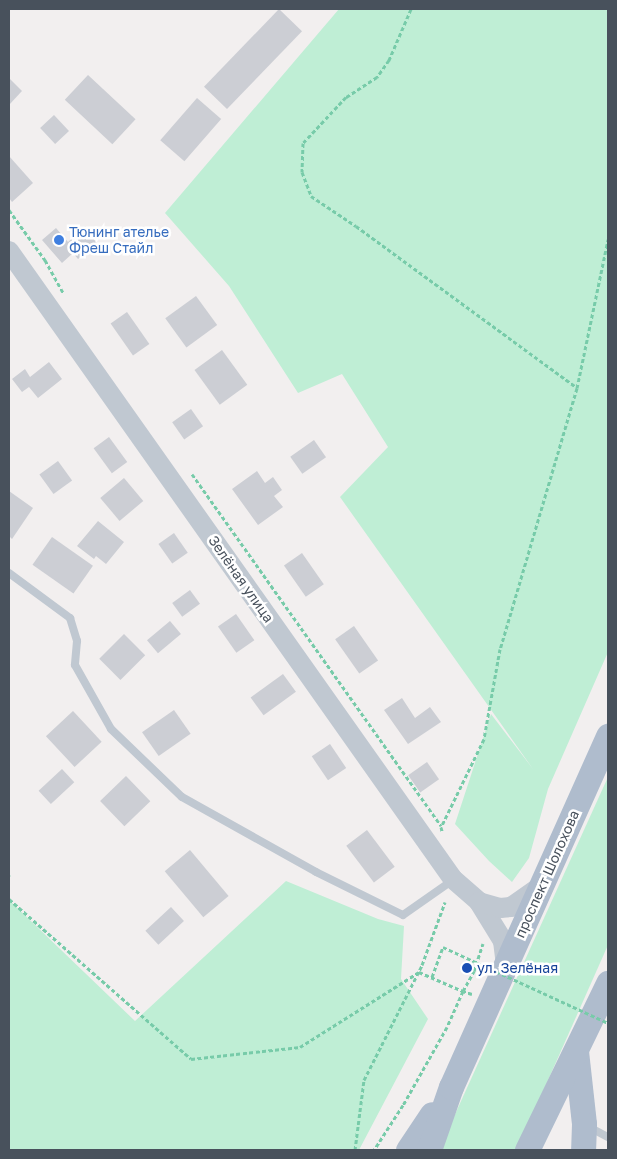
<!DOCTYPE html>
<meta charset="utf-8">
<style>
body{margin:0}
#map{position:relative;width:617px;height:1159px;overflow:hidden;background:#f2efef;font-family:"Golos Text",sans-serif}
div>[style]{position:absolute}
[style*='--x']{left:calc(var(--x)*1px);top:calc(var(--y)*1px);width:calc(var(--w)*1px);rotate:calc(var(--a)*1deg)}
.green>*{inset:0;background:#bfeed5}
.building>*{inset:0;background:#ccced4;transform-origin:0 0}
.path>*{height:3px;margin-top:-1.5px;transform-origin:0;background:repeating-linear-gradient(90deg,#77cba9 0 4px,transparent 0 6.5px)}
.service>*{height:8px;margin:-4px;padding:0 4px;transform-origin:4px;border-radius:4px;background:#c0c8d1}
.tertiary>*{height:20px;margin:-10px;padding:0 10px;transform-origin:10px;border-radius:10px;background:#c0c8d1}
.primary>*{height:25px;margin:-12.5px;padding:0 12.5px;transform-origin:12.5px;border-radius:12.5px;background:#afbccd}
.path-bridge>*{height:3px;margin-top:-1.5px;transform-origin:0;background:repeating-linear-gradient(90deg,#77cba9 0 4px,transparent 0 6.5px)}
.dots>*{width:14px;height:14px;translate:-50% -50%;box-sizing:border-box;border:2px solid #fff;border-radius:50%}
span{translate:-50% -50%;white-space:nowrap;text-align:center;line-height:1.15;-webkit-text-stroke:5px #fff;paint-order:stroke}
.shop-label{font-size:14px;color:#366cbe}
.left{translate:0 -50%;text-align:left}
.street-label{font-size:14px;color:#48515c}
.transit-label{font-size:14px;color:#164399}
.frame{position:absolute;inset:0;border:10px solid #48515c;pointer-events:none}
</style>
<div id="map">
<div class="green">
<div style="clip-path:polygon(339px 9px,608px 9px,608px 652px,548px 789px,529px 858px,512px 882px,489px 861px,455px 824px,491px 714px,533px 769px,340px 497px,388px 447px,342px 374px,298px 393px,229px 286px,165px 213px)"></div>
<div style="clip-path:polygon(608px 777px,608px 945px,517px 1150px,441px 1150px,447px 1132px)"></div>
<div style="clip-path:polygon(286px 881px,378px 919px,404px 926px,401px 979px,428px 1019px,359px 1150px,9px 1150px,9px 900px,135px 1021px)"></div>
</div>
<div class="building">
<div style="left:279px;top:9px;width:32px;height:108px;rotate:44deg"></div>
<div style="left:88px;top:75px;width:65px;height:34px;rotate:43deg"></div>
<div style="clip-path:polygon(9px 78px,22px 91px,9px 105px)"></div>
<div style="left:197px;top:98px;width:32px;height:56px;rotate:41deg"></div>
<div style="left:54px;top:115px;width:22px;height:19px;rotate:47deg"></div>
<div style="clip-path:polygon(9px 156px,33px 183px,12px 202px,9px 198px)"></div>
<div style="clip-path:polygon(56px 228px,68px 242px,84px 228px,97px 243px,78px 259px,73px 253px,62px 263px,42px 240px)"></div>
<div style="left:196px;top:296px;width:36px;height:38px;rotate:54deg"></div>
<div style="left:127px;top:312px;width:39px;height:20px;rotate:55deg"></div>
<div style="left:222px;top:350px;width:43px;height:34px;rotate:54deg"></div>
<div style="clip-path:polygon(49px 362px,62px 379px,38px 398px,29px 387px,22px 392px,12px 379px,25px 369px,30px 377px)"></div>
<div style="left:191px;top:409px;width:21px;height:23px;rotate:55deg"></div>
<div style="left:109px;top:437px;width:31px;height:19px;rotate:54deg"></div>
<div style="left:314px;top:440px;width:21px;height:29px;rotate:55deg"></div>
<div style="left:58px;top:461px;width:24px;height:23px;rotate:54deg"></div>
<div style="clip-path:polygon(257px 471px,265px 483px,273px 477px,282px 490px,274px 496px,283px 507px,258px 525px,232px 489px)"></div>
<div style="left:124px;top:478px;width:30px;height:31px;rotate:50deg"></div>
<div style="clip-path:polygon(9px 491px,33px 508px,12px 539px,9px 536px)"></div>
<div style="clip-path:polygon(98px 521px,124px 542px,106px 564px,96px 556px,94px 559px,77px 546px)"></div>
<div style="left:174px;top:533px;width:24px;height:19px;rotate:55deg"></div>
<div style="left:52px;top:537px;width:50px;height:34px;rotate:35deg"></div>
<div style="left:302px;top:553px;width:38px;height:22px;rotate:55deg"></div>
<div style="left:190px;top:590px;width:17px;height:22px;rotate:54deg"></div>
<div style="left:236px;top:614px;width:32px;height:22px;rotate:55deg"></div>
<div style="left:170px;top:621px;width:17px;height:30px;rotate:50deg"></div>
<div style="left:354px;top:626px;width:42px;height:23px;rotate:55deg"></div>
<div style="left:124px;top:634px;width:30px;height:35px;rotate:45deg"></div>
<div style="left:283px;top:674px;width:22px;height:40px;rotate:54deg"></div>
<div style="clip-path:polygon(402px 698px,415px 718px,430px 707px,441px 722px,408px 744px,384px 710px)"></div>
<div style="left:174px;top:710px;width:29px;height:39px;rotate:55deg"></div>
<div style="left:73px;top:711px;width:42px;height:37px;rotate:47deg"></div>
<div style="left:330px;top:744px;width:29px;height:22px;rotate:56deg"></div>
<div style="left:427px;top:762px;width:21px;height:23px;rotate:55deg"></div>
<div style="left:62px;top:769px;width:18px;height:32px;rotate:47deg"></div>
<div style="left:126px;top:776px;width:35px;height:36px;rotate:46deg"></div>
<div style="left:367px;top:830px;width:46px;height:26px;rotate:53deg"></div>
<div style="left:190px;top:850px;width:60px;height:33px;rotate:50deg"></div>
<div style="left:171px;top:907px;width:19px;height:35px;rotate:47deg"></div>
</div>
<div class="path">
<div style="--x:411;--y:9;--w:56;--a:113.3"></div>
<div style="--x:389;--y:60;--w:21;--a:125"></div>
<div style="--x:377;--y:77;--w:37;--a:147"></div>
<div style="--x:346;--y:97;--w:63;--a:133.1"></div>
<div style="--x:303;--y:143;--w:29;--a:92"></div>
<div style="--x:302;--y:172;--w:26;--a:69"></div>
<div style="--x:311;--y:196;--w:54;--a:33.7"></div>
<div style="--x:356;--y:226;--w:274;--a:36.2"></div>
<div style="--x:577;--y:388;--w:272;--a:106.4"></div>
<div style="--x:500;--y:649;--w:91;--a:100.1"></div>
<div style="--x:484;--y:739;--w:98;--a:116"></div>
<div style="--x:441;--y:827;--w:4;--a:76"></div>
<div style="--x:9;--y:210;--w:62;--a:54.2"></div>
<div style="--x:45;--y:260;--w:37;--a:61"></div>
<div style="--x:577;--y:388;--w:152;--a:-78.2"></div>
<div style="--x:192;--y:474;--w:431;--a:54.7"></div>
<div style="--x:9;--y:875;--w:1;--a:90"></div>
<div style="--x:9;--y:899;--w:242;--a:41.3"></div>
<div style="--x:191;--y:1059;--w:110;--a:-6.3"></div>
<div style="--x:300;--y:1047;--w:141;--a:-32.2"></div>
<div style="--x:419;--y:972;--w:48;--a:23.4"></div>
<div style="--x:463;--y:991;--w:39;--a:114"></div>
<div style="--x:447;--y:1027;--w:90;--a:119.4"></div>
<div style="--x:403;--y:1105;--w:54;--a:122.8"></div>
<div style="--x:432;--y:977;--w:32;--a:-70"></div>
<div style="--x:472;--y:994;--w:9;--a:-162"></div>
<div style="--x:463;--y:991;--w:23;--a:-61"></div>
<div style="--x:474;--y:971;--w:29;--a:-72"></div>
<div style="--x:355;--y:1150;--w:71;--a:-82.7"></div>
<div style="--x:364;--y:1080;--w:129;--a:-63.2"></div>
<div style="--x:422;--y:965;--w:67;--a:-69.9"></div>
</div>
<div class="service">
<div style="--x:9;--y:573;--w:76;--a:36.4"></div>
<div style="--x:70;--y:618;--w:24;--a:73"></div>
<div style="--x:77;--y:641;--w:24;--a:95"></div>
<div style="--x:75;--y:665;--w:73;--a:60.6"></div>
<div style="--x:111;--y:729;--w:98;--a:43.8"></div>
<div style="--x:182;--y:797;--w:154;--a:29.2"></div>
<div style="--x:316;--y:872;--w:97;--a:26.3"></div>
<div style="--x:403;--y:915;--w:61;--a:-35"></div>
<div style="--x:587;--y:1126;--w:24;--a:28"></div>
</div>
<div class="tertiary">
<div style="--x:9;--y:251;--w:769;--a:54.74"></div>
<div style="--x:453;--y:879;--w:35;--a:41"></div>
<div style="--x:479;--y:902;--w:46;--a:58.4"></div>
<div style="--x:503;--y:941;--w:23;--a:83"></div>
<div style="--x:479;--y:902;--w:22;--a:16"></div>
<div style="--x:500;--y:908;--w:11;--a:-5"></div>
<div style="--x:511;--y:907;--w:38;--a:-35"></div>
</div>
<div class="primary">
<div style="--x:576;--y:1051;--w:73;--a:83.7"></div>
<div style="--x:584;--y:1124;--w:26;--a:92"></div>
<div style="--x:408;--y:1150;--w:43;--a:-56.3"></div>
<div style="--x:429;--y:1150;--w:67;--a:-70.8"></div>
<div style="--x:451;--y:1087;--w:385;--a:-65.9"></div>
<div style="--x:527;--y:1150;--w:186;--a:-64.1"></div>
</div>
<div class="path-bridge">
<div style="--x:443;--y:947;--w:182;--a:24.7"></div>
</div>
<div class="dots">
<div style="left:59px;top:240px;background:#3f7fe0"></div>
<div style="left:467px;top:968px;background:#1a4fb4"></div>
</div>
<div class="shop-label">
<span class="left" style="left:69px;top:240px">Тюнинг ателье<br>Фреш Стайл</span>
</div>
<div class="street-label">
<span style="left:241px;top:579px;rotate:55deg">Зелёная улица</span>
<span style="left:547px;top:874px;rotate:-66deg">проспект Шолохова</span>
</div>
<div class="transit-label">
<span class="left" style="left:477px;top:968px">ул. Зелёная</span>
</div>
<div class="frame"></div>
</div>
